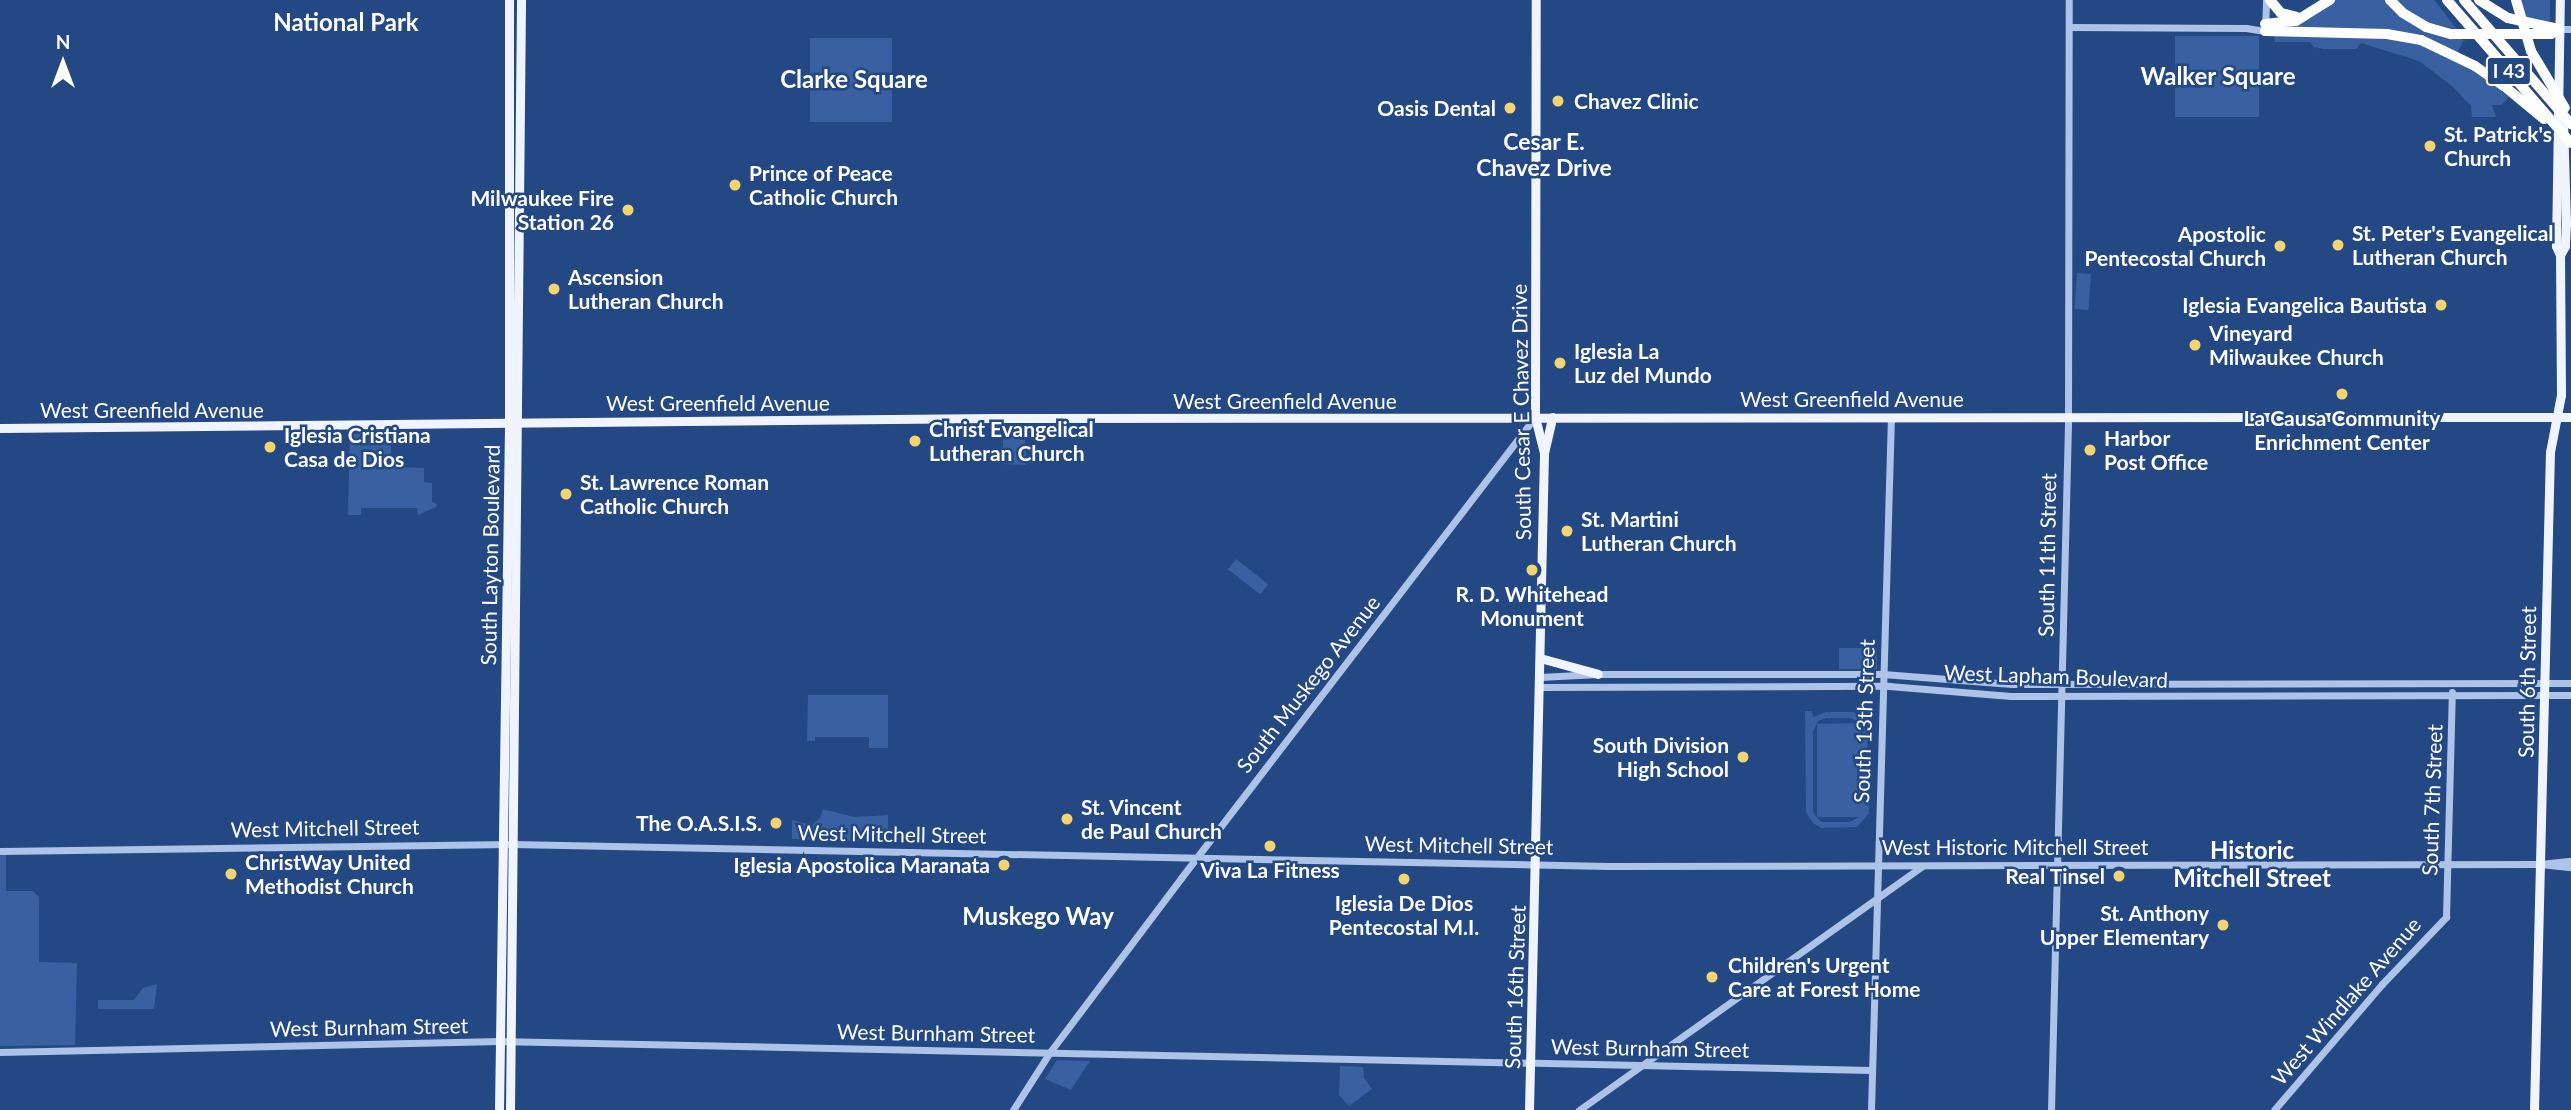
<!DOCTYPE html>
<style>
body{margin:0}
#map{position:relative;width:2571px;height:1110px;overflow:hidden;background:#244884;font-family:Lato,sans-serif}
div>[style]{position:absolute}
[style*='--x']{left:calc(var(--x)*1px);top:calc(var(--y)*1px);width:calc(var(--w)*1px);rotate:calc(var(--a)*1deg)}
.green>*{inset:0;background:#3961a1;transform-origin:0 0}
.minor>*{height:7px;margin:-3.5px;padding:0 3.5px;transform-origin:3.5px;border-radius:3.5px;background:#adc4e8}
.major>*{height:9px;margin:-4.5px;padding:0 4.5px;transform-origin:4.5px;border-radius:4.5px;background:#f0f4fe}
.highway>*{height:10px;margin:-5px;padding:0 5px;transform-origin:5px;border-radius:5px;background:#fff}
.highway-bridge>*{height:10px;margin:-5px;padding:0 5px;transform-origin:5px;border-radius:5px;background:#fff}
.dots>*{width:19px;height:19px;translate:-50% -50%;box-sizing:border-box;border:4px solid #244884;border-radius:50%}
span{translate:-50% -50%;white-space:nowrap;text-align:center;line-height:1.15;-webkit-text-stroke:5px #244884;paint-order:stroke}
.shield-label span{padding:2px 5px;background:#244884;border:2px solid;border-radius:5px;-webkit-text-stroke-width:0}
.shield-label{font-size:19px;color:#fff;font-weight:700}
.poi-label{font-size:21px;color:#fff;font-weight:700}
.left{translate:0 -50%;text-align:left}
.right{translate:-100% -50%;text-align:right}
.street-label{font-size:21px;color:#fff}
.neighbourhood-label{font-size:23px;color:#fff;font-weight:700}
.quarter-label{font-size:24px;color:#fff;font-weight:700}
.north{position:absolute;left:28px;top:28px;width:70px;height:70px;-webkit-text-stroke:5px #244884;paint-order:stroke;rotate:0deg;font-size:19px;font-weight:700;line-height:28px;text-align:center;color:#fff}
.north::after{content:'';display:block;margin:auto;width:24px;height:32px;background:#fff;clip-path:polygon(50% 0,100% 100%,50% 72%,0 100%)}
</style>
<div id="map">
<div class="green">
<div style="clip-path:polygon(2334px 0,2386px 0,2399px 14px,2468px 42px,2463px 41px,2457px 53px,2418px 38px,2283px 27px,2313px 17px)"></div>
<div style="clip-path:polygon(2393px 0,2434px 0,2457px 29px,2428px 23px)"></div>
<div style="clip-path:polygon(2519px 0,2550px 0,2550px 21px,2523px 19px)"></div>
<div style="left:2175px;top:36px;width:84px;height:81px"></div>
<div style="clip-path:polygon(2274px 36px,2367px 36px,2417px 43px,2470px 68px,2509px 97px,2501px 105px,2492px 105px,2496px 117px,2472px 117px,2471px 106px,2452px 86px,2419px 61px,2361px 43px,2356px 49px,2323px 49px,2314px 47px,2310px 42px,2275px 42px)"></div>
<div style="left:810px;top:38px;width:82px;height:84px"></div>
<div style="left:2077px;top:273px;width:14px;height:36px;rotate:4deg"></div>
<div style="clip-path:polygon(1003px 428px,1020px 428px,1020px 440px,1025px 440px,1026px 446px,1026px 465px,1003px 464px)"></div>
<div style="clip-path:polygon(350px 434px,421px 434px,415px 443px,410px 444px,409px 437px,391px 437px,391px 467px,424px 468px,424px 482px,432px 483px,432px 502px,437px 504px,436px 507px,418px 515px,417px 508px,361px 508px,361px 515px,348px 515px)"></div>
<div style="left:1236px;top:559px;width:41px;height:13px;rotate:38deg"></div>
<div style="left:1839px;top:648px;width:38px;height:21px"></div>
<div style="clip-path:polygon(808px 695px,888px 695px,888px 748px,869px 748px,869px 737px,815px 737px,815px 741px,807px 741px)"></div>
<div style="clip-path:polygon(evenodd,1805px 711px,1812px 711px,1813px 717px,1826px 712px,1854px 712px,1867px 722px,1869px 813px,1857px 827px,1821px 828px,1813px 823px,1806px 812px,1805px 711px,1826px 718px,1850px 718px,1859px 723px,1817px 724px,1817px 817px,1859px 817px,1850px 822px,1822px 822px,1816px 817px,1813px 811px,1813px 731px,1818px 721px,1826px 718px)"></div>
<div style="clip-path:polygon(823px 809px,854px 817px,888px 815px,888px 842px,792px 839px,792px 820px,812px 825px,821px 817px)"></div>
<div style="clip-path:polygon(0 854px,6px 854px,6px 891px,33px 891px,39px 897px,39px 962px,77px 963px,75px 1045px,0 1046px)"></div>
<div style="clip-path:polygon(157px 984px,154px 1009px,98px 1009px,98px 1000px,134px 1000px,143px 988px)"></div>
<div style="clip-path:polygon(1057px 1060px,1090px 1061px,1071px 1090px,1045px 1079px)"></div>
<div style="clip-path:polygon(1340px 1066px,1363px 1067px,1364px 1078px,1372px 1089px,1349px 1106px,1339px 1095px)"></div>
</div>
<div class="minor">
<div style="--x:2069;--y:27;--w:177;--a:0.3"></div>
<div style="--x:2246;--y:28;--w:19;--a:9"></div>
<div style="--x:2265;--y:31;--w:31;--a:-88"></div>
<div style="--x:2559;--y:29;--w:12;--a:0"></div>
<div style="--x:1540;--y:677;--w:58;--a:-3"></div>
<div style="--x:1598;--y:674;--w:285;--a:0"></div>
<div style="--x:1883;--y:674;--w:129;--a:4.4"></div>
<div style="--x:2012;--y:684;--w:559;--a:-0.1"></div>
<div style="--x:1540;--y:687;--w:349;--a:-0.2"></div>
<div style="--x:1889;--y:686;--w:122;--a:4.7"></div>
<div style="--x:2011;--y:696;--w:560;--a:-0.1"></div>
<div style="--x:0;--y:851;--w:512;--a:-0.78"></div>
<div style="--x:512;--y:844;--w:1096;--a:1.15"></div>
<div style="--x:1608;--y:866;--w:932;--a:-0.12"></div>
<div style="--x:2540;--y:864;--w:31;--a:6"></div>
<div style="--x:2540;--y:864;--w:31;--a:-6"></div>
<div style="--x:0;--y:1052;--w:500;--a:-1.26"></div>
<div style="--x:500;--y:1041;--w:1372;--a:1.21"></div>
<div style="--x:1013;--y:1110;--w:69;--a:-57.5"></div>
<div style="--x:1050;--y:1052;--w:218;--a:-53"></div>
<div style="--x:1181;--y:878;--w:581;--a:-52.48"></div>
<div style="--x:1579;--y:1110;--w:421;--a:-35.4"></div>
<div style="--x:1871;--y:1110;--w:693;--a:-88.35"></div>
<div style="--x:2051;--y:1110;--w:685;--a:-88.58"></div>
<div style="--x:2068;--y:425;--w:425;--a:-89.9"></div>
<div style="--x:2274;--y:1110;--w:166;--a:-49.4"></div>
<div style="--x:2382;--y:984;--w:93;--a:-46.3"></div>
<div style="--x:2446;--y:917;--w:225;--a:-88.5"></div>
</div>
<div class="major">
<div style="--x:2559;--y:117;--w:6;--a:45"></div>
<div style="--x:2563;--y:121;--w:103;--a:88.3"></div>
<div style="--x:2566;--y:224;--w:22;--a:93"></div>
<div style="--x:2565;--y:246;--w:10;--a:119"></div>
<div style="--x:0;--y:428;--w:995;--a:-0.58"></div>
<div style="--x:995;--y:418;--w:1576;--a:-0.04"></div>
<div style="--x:1544;--y:453;--w:37;--a:-77"></div>
<div style="--x:1540;--y:658;--w:60;--a:15.4"></div>
<div style="--x:499;--y:1110;--w:685;--a:-89.16"></div>
<div style="--x:509;--y:425;--w:425;--a:-90"></div>
<div style="--x:510;--y:1110;--w:1110;--a:-89.43"></div>
<div style="--x:1529;--y:1110;--w:657;--a:-88.69"></div>
<div style="--x:1544;--y:453;--w:37;--a:-104"></div>
<div style="--x:1535;--y:417;--w:417;--a:-89.9"></div>
<div style="--x:2534;--y:1110;--w:658;--a:-88.61"></div>
<div style="--x:2550;--y:452;--w:58;--a:-79.1"></div>
<div style="--x:2561;--y:395;--w:140;--a:-90.4"></div>
<div style="--x:2560;--y:255;--w:10;--a:-114"></div>
<div style="--x:2556;--y:246;--w:246;--a:-89.1"></div>
</div>
<div class="highway">
<div style="--x:2270;--y:0;--w:17;--a:50"></div>
<div style="--x:2281;--y:13;--w:16;--a:14"></div>
<div style="--x:2390;--y:0;--w:18;--a:45"></div>
<div style="--x:2403;--y:13;--w:27;--a:31"></div>
<div style="--x:2426;--y:27;--w:26;--a:16"></div>
<div style="--x:2451;--y:34;--w:100;--a:0"></div>
<div style="--x:2551;--y:34;--w:9;--a:-32"></div>
<div style="--x:2479;--y:0;--w:34;--a:32"></div>
<div style="--x:2508;--y:18;--w:52;--a:12.2"></div>
<div style="--x:2265;--y:24;--w:31;--a:-6"></div>
<div style="--x:2296;--y:21;--w:40;--a:-32"></div>
<div style="--x:2265;--y:31;--w:122;--a:1.4"></div>
<div style="--x:2387;--y:34;--w:35;--a:10"></div>
<div style="--x:2421;--y:40;--w:60;--a:25.7"></div>
<div style="--x:2475;--y:66;--w:35;--a:35"></div>
</div>
<div class="highway-bridge">
<div style="--x:2447;--y:0;--w:189;--a:49.1"></div>
<div style="--x:2464;--y:0;--w:164;--a:49.2"></div>
<div style="--x:2516;--y:0;--w:53;--a:73.6"></div>
<div style="--x:2531;--y:51;--w:66;--a:59.2"></div>
<div style="--x:2504;--y:86;--w:52;--a:39.5"></div>
</div>
<div class="dots">
<div style="left:1558px;top:101px;background:#f2d571"></div>
<div style="left:1510px;top:108px;background:#f2d571"></div>
<div style="left:2430px;top:146px;background:#f2d571"></div>
<div style="left:735px;top:185px;background:#f2d571"></div>
<div style="left:628px;top:210px;background:#f2d571"></div>
<div style="left:2338px;top:245px;background:#f2d571"></div>
<div style="left:2280px;top:246px;background:#f2d571"></div>
<div style="left:554px;top:289px;background:#f2d571"></div>
<div style="left:2441px;top:305px;background:#f2d571"></div>
<div style="left:2195px;top:345px;background:#f2d571"></div>
<div style="left:1560px;top:363px;background:#f2d571"></div>
<div style="left:2342px;top:394px;background:#f2d571"></div>
<div style="left:915px;top:441px;background:#f2d571"></div>
<div style="left:270px;top:447px;background:#f2d571"></div>
<div style="left:2090px;top:450px;background:#f2d571"></div>
<div style="left:566px;top:494px;background:#f2d571"></div>
<div style="left:1567px;top:531px;background:#f2d571"></div>
<div style="left:1532px;top:570px;background:#f2d571"></div>
<div style="left:1743px;top:757px;background:#f2d571"></div>
<div style="left:1067px;top:819px;background:#f2d571"></div>
<div style="left:776px;top:823px;background:#f2d571"></div>
<div style="left:1270px;top:846px;background:#f2d571"></div>
<div style="left:1004px;top:865px;background:#f2d571"></div>
<div style="left:231px;top:874px;background:#f2d571"></div>
<div style="left:2119px;top:876px;background:#f2d571"></div>
<div style="left:1404px;top:879px;background:#f2d571"></div>
<div style="left:2223px;top:925px;background:#f2d571"></div>
<div style="left:1712px;top:977px;background:#f2d571"></div>
</div>
<div class="shield-label">
<span style="left:2509px;top:71px">I 43</span>
</div>
<div class="poi-label">
<span class="left" style="left:1574px;top:101px">Chavez Clinic</span>
<span class="right" style="left:1496px;top:108px">Oasis Dental</span>
<span class="left" style="left:2444px;top:146px">St. Patrick's<br>Church</span>
<span class="left" style="left:749px;top:185px">Prince of Peace<br>Catholic Church</span>
<span class="right" style="left:614px;top:210px">Milwaukee Fire<br>Station 26</span>
<span class="left" style="left:2352px;top:245px">St. Peter's Evangelical<br>Lutheran Church</span>
<span class="right" style="left:2266px;top:246px">Apostolic<br>Pentecostal Church</span>
<span class="left" style="left:568px;top:289px">Ascension<br>Lutheran Church</span>
<span class="right" style="left:2427px;top:305px">Iglesia Evangelica Bautista</span>
<span class="left" style="left:2209px;top:345px">Vineyard<br>Milwaukee Church</span>
<span class="left" style="left:1574px;top:363px">Iglesia La<br>Luz del Mundo</span>
<span style="left:2342px;top:430px">La Causa Community<br>Enrichment Center</span>
<span class="left" style="left:929px;top:441px">Christ Evangelical<br>Lutheran Church</span>
<span class="left" style="left:284px;top:447px">Iglesia Cristiana<br>Casa de Dios</span>
<span class="left" style="left:2104px;top:450px">Harbor<br>Post Office</span>
<span class="left" style="left:580px;top:494px">St. Lawrence Roman<br>Catholic Church</span>
<span class="left" style="left:1581px;top:531px">St. Martini<br>Lutheran Church</span>
<span style="left:1532px;top:606px">R. D. Whitehead<br>Monument</span>
<span class="right" style="left:1729px;top:757px">South Division<br>High School</span>
<span class="left" style="left:1081px;top:819px">St. Vincent<br>de Paul Church</span>
<span class="right" style="left:762px;top:823px">The O.A.S.I.S.</span>
<span class="left" style="left:245px;top:874px">ChristWay United<br>Methodist Church</span>
<span class="right" style="left:990px;top:865px">Iglesia Apostolica Maranata</span>
<span style="left:1270px;top:870px">Viva La Fitness</span>
<span class="right" style="left:2105px;top:876px">Real Tinsel</span>
<span style="left:1404px;top:915px">Iglesia De Dios<br>Pentecostal M.I.</span>
<span class="right" style="left:2209px;top:925px">St. Anthony<br>Upper Elementary</span>
<span class="left" style="left:1728px;top:977px">Children's Urgent<br>Care at Forest Home</span>
</div>
<div class="street-label">
<span style="left:1852px;top:399px">West Greenfield Avenue</span>
<span style="left:1285px;top:401px">West Greenfield Avenue</span>
<span style="left:718px;top:403px">West Greenfield Avenue</span>
<span style="left:152px;top:410px">West Greenfield Avenue</span>
<span style="left:1521px;top:412px;rotate:-91deg">South Cesar E Chavez Drive</span>
<span style="left:490px;top:555px;rotate:-89deg">South Layton Boulevard</span>
<span style="left:2047px;top:555px;rotate:-89deg">South 11th Street</span>
<span style="left:2056px;top:676px;rotate:2deg">West Lapham Boulevard</span>
<span style="left:2527px;top:682px;rotate:-89deg">South 6th Street</span>
<span style="left:1308px;top:684px;rotate:-52deg">South Muskego Avenue</span>
<span style="left:1864px;top:721px;rotate:-88deg">South 13th Street</span>
<span style="left:2432px;top:800px;rotate:-88deg">South 7th Street</span>
<span style="left:325px;top:828px;rotate:-1deg">West Mitchell Street</span>
<span style="left:892px;top:834px;rotate:1deg">West Mitchell Street</span>
<span style="left:1459px;top:845px;rotate:1deg">West Mitchell Street</span>
<span style="left:2015px;top:847px">West Historic Mitchell Street</span>
<span style="left:1515px;top:987px;rotate:-88deg">South 16th Street</span>
<span style="left:2346px;top:1001px;rotate:-49deg">West Windlake Avenue</span>
<span style="left:369px;top:1027px;rotate:-1deg">West Burnham Street</span>
<span style="left:936px;top:1033px;rotate:1deg">West Burnham Street</span>
<span style="left:1650px;top:1048px;rotate:1deg">West Burnham Street</span>
</div>
<div class="neighbourhood-label">
<span style="left:1544px;top:154px">Cesar E.<br>Chavez Drive</span>
</div>
<div class="quarter-label">
<span style="left:346px;top:22px">National Park</span>
<span style="left:2218px;top:76px">Walker Square</span>
<span style="left:854px;top:79px">Clarke Square</span>
<span style="left:2252px;top:864px">Historic<br>Mitchell Street</span>
<span style="left:1038px;top:916px">Muskego Way</span>
</div>
<div class="north">N</div>
</div>
